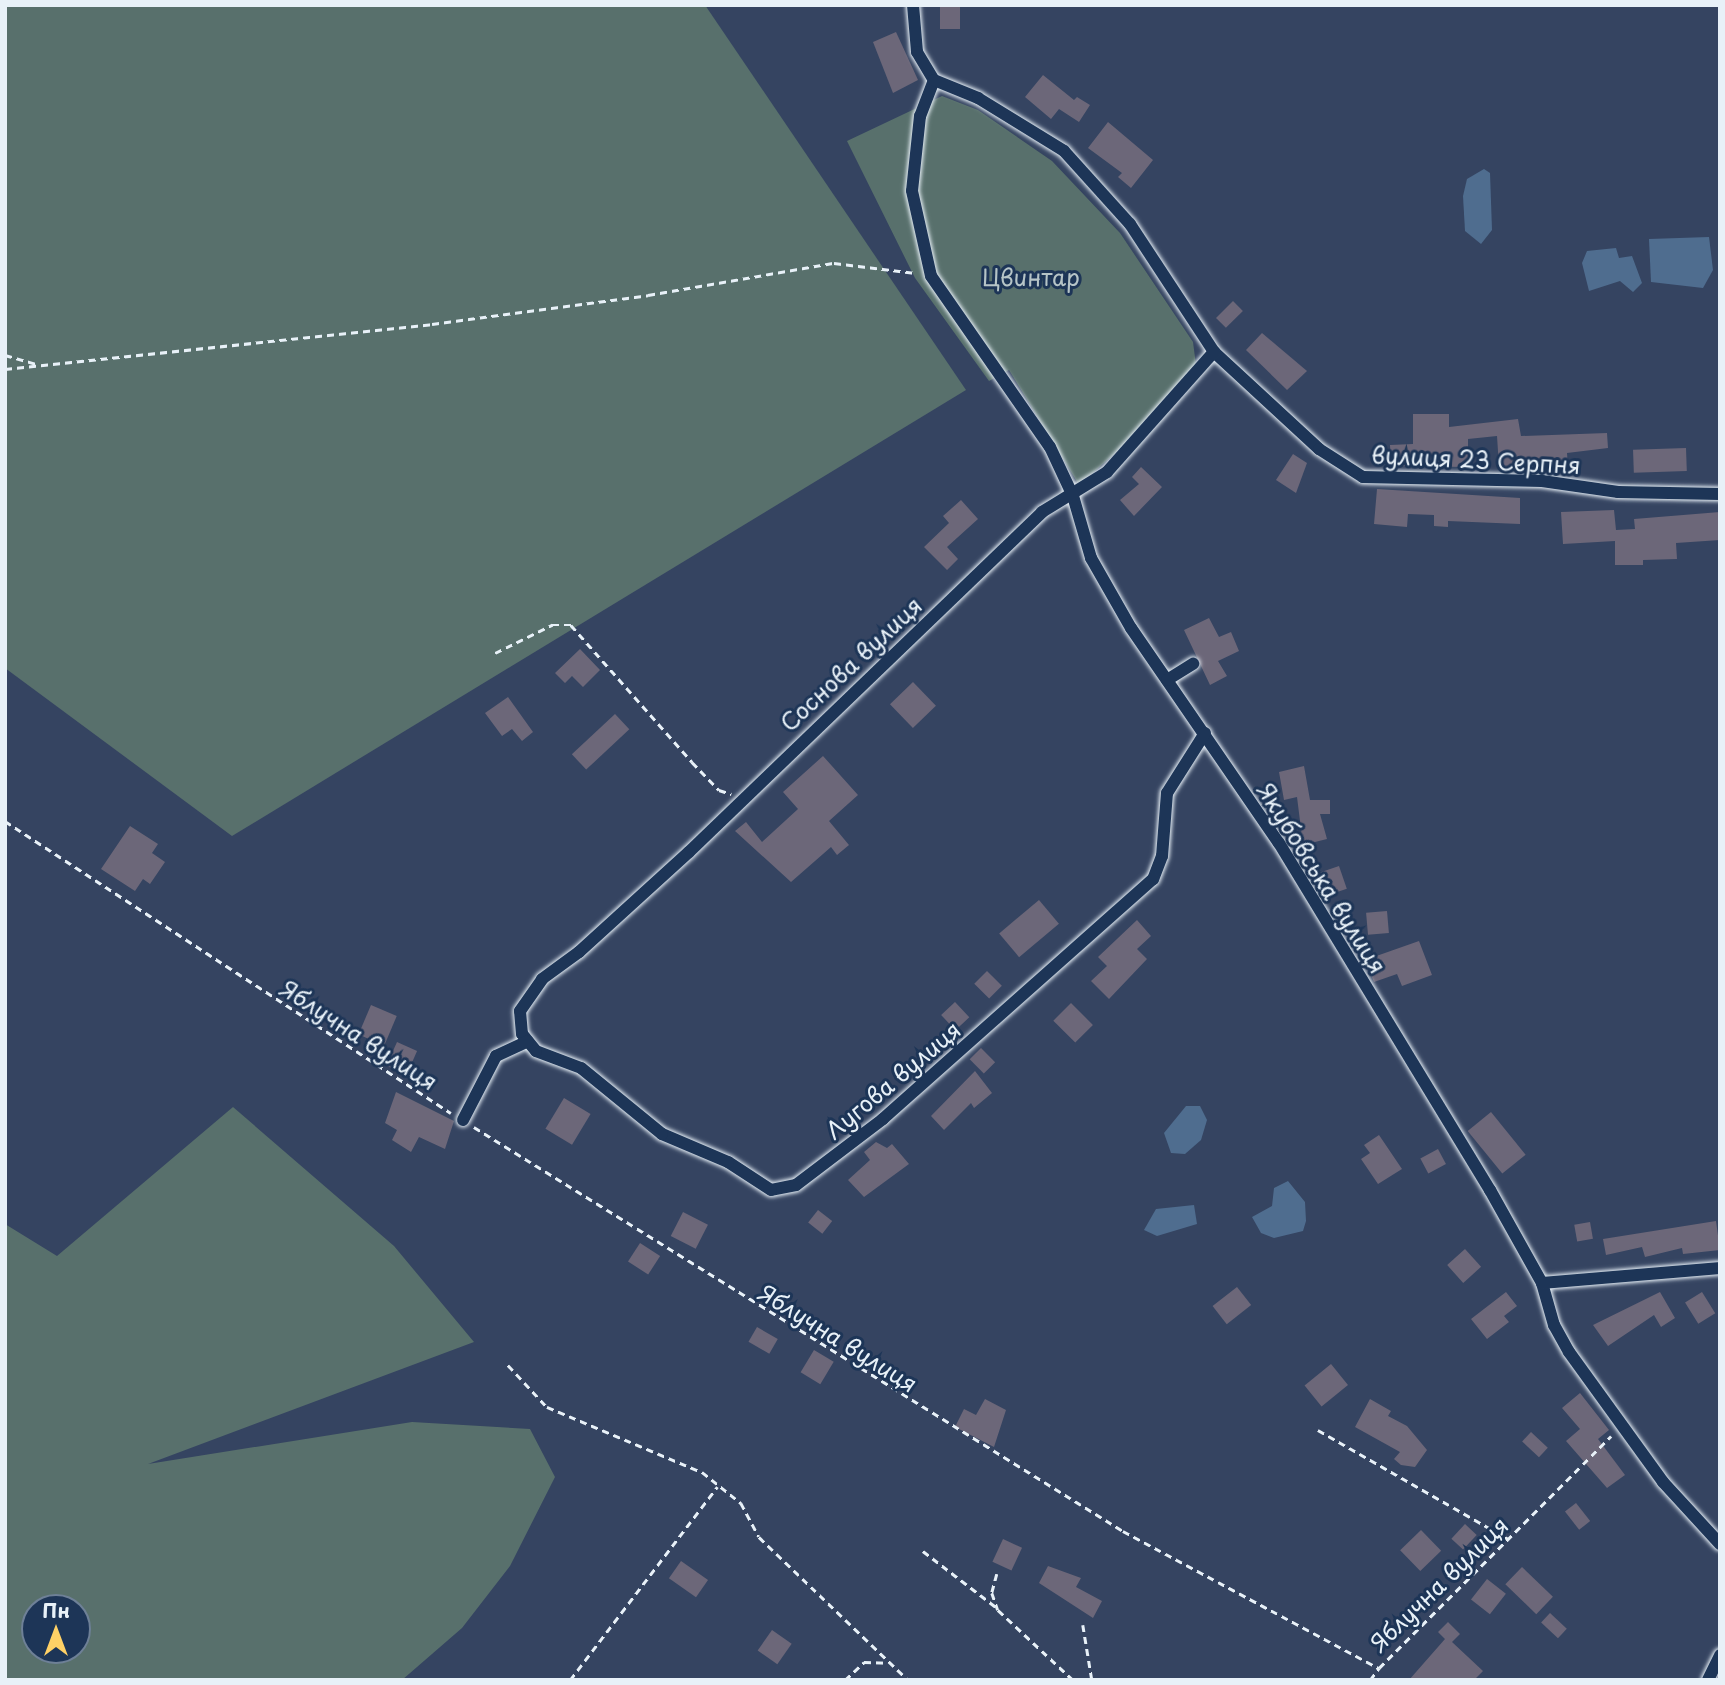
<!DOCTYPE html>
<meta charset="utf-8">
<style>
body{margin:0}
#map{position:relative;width:1725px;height:1685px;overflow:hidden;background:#354461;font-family:"Playpen Sans",sans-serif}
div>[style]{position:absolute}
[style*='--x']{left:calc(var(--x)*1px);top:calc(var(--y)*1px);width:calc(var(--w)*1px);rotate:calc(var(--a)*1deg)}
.green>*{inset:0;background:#58706c}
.water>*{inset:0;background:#4f6d8f}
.building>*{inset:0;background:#6c6779;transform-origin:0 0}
.path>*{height:2.5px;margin-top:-1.25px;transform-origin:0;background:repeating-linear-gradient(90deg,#e8f1f8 0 7px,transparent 0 12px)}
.roads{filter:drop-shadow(0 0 2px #e8f1f8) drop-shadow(0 0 2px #e8f1f8)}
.minor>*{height:12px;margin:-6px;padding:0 6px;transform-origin:6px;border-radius:6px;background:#1d3557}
span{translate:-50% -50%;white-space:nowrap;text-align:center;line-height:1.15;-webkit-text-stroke:6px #1d3557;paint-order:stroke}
.park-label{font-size:23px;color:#b6c4c7}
.street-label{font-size:23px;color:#e8f1f8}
.frame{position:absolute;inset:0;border:7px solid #e8f1f8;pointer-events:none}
.north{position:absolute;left:21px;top:1594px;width:70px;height:70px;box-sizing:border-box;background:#1d3557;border:2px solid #6e8097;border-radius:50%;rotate:0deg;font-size:19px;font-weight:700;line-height:28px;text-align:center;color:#e8f1f8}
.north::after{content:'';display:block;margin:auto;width:24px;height:32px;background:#ffd166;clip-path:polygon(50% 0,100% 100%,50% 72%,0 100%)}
</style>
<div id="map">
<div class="green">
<div style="clip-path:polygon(5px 5px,705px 5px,966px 390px,232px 836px,5px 668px)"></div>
<div style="clip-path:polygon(942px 96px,978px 110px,1052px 161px,1120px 233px,1193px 342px,1196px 365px,1138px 433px,1079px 485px,1009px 370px,989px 381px,915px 278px,847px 141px)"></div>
<div style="clip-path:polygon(evenodd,233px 1107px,394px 1246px,474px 1342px,148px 1464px,412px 1422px,530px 1429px,555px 1477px,510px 1566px,462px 1628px,402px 1680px,5px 1680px,5px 1224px,57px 1256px,233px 1107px,35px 1608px,77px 1608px,77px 1650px,35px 1650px,35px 1608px)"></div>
</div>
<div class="water">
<div style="clip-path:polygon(1484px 169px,1490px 173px,1492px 230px,1481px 244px,1465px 231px,1463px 196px,1467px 179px)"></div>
<div style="clip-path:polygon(1709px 237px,1713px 270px,1703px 288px,1651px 282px,1649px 239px)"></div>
<div style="clip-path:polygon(1616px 248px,1619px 258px,1632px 256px,1642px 283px,1633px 292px,1620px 281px,1589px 291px,1582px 263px,1587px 251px)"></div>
<div style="clip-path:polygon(1186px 1106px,1200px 1106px,1207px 1120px,1201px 1140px,1185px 1154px,1171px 1153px,1164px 1133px)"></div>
<div style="clip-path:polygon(1288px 1181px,1305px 1202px,1306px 1221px,1303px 1231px,1274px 1238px,1261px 1233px,1252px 1217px,1272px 1206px,1274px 1188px)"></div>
<div style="clip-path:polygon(1194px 1205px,1197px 1224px,1157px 1236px,1144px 1230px,1156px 1209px)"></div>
</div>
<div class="building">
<div style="left:940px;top:5px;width:20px;height:24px"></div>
<div style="clip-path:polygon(896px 32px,918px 80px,893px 93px,873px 42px)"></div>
<div style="clip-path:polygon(1043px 75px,1074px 100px,1077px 97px,1090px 105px,1079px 122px,1059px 109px,1051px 119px,1025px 97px)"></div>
<div style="clip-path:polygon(1108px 122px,1153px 160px,1131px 188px,1118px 177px,1122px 173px,1088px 148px)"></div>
<div style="left:1233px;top:301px;width:14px;height:24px;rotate:45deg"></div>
<div style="clip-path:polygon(1262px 333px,1307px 371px,1287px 390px,1246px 350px)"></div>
<div style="clip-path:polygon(1413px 414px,1449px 414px,1449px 427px,1518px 419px,1521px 436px,1607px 433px,1608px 448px,1567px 453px,1568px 467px,1499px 467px,1497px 436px,1468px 439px,1468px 467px,1391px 466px,1390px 445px,1413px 444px)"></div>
<div style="left:1686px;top:448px;width:23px;height:53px;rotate:88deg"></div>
<div style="clip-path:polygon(1293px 454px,1307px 463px,1296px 493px,1276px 480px)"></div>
<div style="clip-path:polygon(1141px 467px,1162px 487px,1134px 516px,1120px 500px,1139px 484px,1132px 477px)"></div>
<div style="clip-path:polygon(1377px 489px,1520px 498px,1520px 524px,1448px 521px,1448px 527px,1434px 526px,1434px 515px,1408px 514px,1407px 527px,1374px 524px)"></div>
<div style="clip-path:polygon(961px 500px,978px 519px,947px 547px,958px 559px,947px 570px,924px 547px,949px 523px,943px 516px)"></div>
<div style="clip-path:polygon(1614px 510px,1616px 530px,1635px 529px,1634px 519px,1720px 512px,1720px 540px,1676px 543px,1677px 559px,1643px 560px,1643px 565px,1615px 565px,1615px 541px,1563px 544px,1561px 512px)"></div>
<div style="clip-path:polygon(1209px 618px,1219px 637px,1231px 632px,1239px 651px,1218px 661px,1227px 676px,1210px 685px,1184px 630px)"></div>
<div style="clip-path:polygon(580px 649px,600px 670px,583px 687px,572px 676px,565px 683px,555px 673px)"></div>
<div style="left:913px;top:682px;width:33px;height:32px;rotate:46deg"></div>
<div style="clip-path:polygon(508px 697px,533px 732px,522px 741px,512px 729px,502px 736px,485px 713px)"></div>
<div style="left:615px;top:714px;width:21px;height:59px;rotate:47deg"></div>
<div style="clip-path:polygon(823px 756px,858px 795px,829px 821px,849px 845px,837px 855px,831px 847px,791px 882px,735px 831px,746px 822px,762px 842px,798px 809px,783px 792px)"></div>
<div style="clip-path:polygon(1304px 766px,1310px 800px,1330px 800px,1330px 814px,1320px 814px,1327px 839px,1303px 845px,1297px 797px,1284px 800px,1279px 772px)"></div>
<div style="clip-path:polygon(130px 826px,158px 844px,152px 853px,165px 862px,150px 884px,143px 879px,135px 891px,101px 869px)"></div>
<div style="left:1339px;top:866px;width:24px;height:21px;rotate:71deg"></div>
<div style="left:1039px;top:900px;width:31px;height:52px;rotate:50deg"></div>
<div style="left:1387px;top:911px;width:22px;height:21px;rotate:85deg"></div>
<div style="clip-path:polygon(1137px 920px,1151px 936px,1137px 949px,1147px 959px,1109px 999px,1091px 981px,1107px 966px,1098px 957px)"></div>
<div style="clip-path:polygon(1419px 941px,1432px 975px,1402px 986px,1397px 974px,1374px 982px,1365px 960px)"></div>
<div style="left:987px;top:971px;width:21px;height:18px;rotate:45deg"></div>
<div style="left:955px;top:1002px;width:21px;height:19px;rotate:47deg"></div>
<div style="left:1071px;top:1003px;width:31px;height:25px;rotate:45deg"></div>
<div style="left:371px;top:1005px;width:28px;height:32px;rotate:23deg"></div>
<div style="left:397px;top:1042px;width:22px;height:26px;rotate:24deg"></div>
<div style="left:981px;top:1048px;width:20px;height:16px;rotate:45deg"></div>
<div style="clip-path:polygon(975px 1071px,992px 1093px,974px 1108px,971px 1103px,944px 1130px,931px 1116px)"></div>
<div style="clip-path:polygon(396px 1092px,454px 1121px,445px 1149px,419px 1137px,411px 1152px,392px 1140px,397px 1130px,385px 1123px)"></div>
<div style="left:564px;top:1098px;width:31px;height:36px;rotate:31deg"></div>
<div style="left:1491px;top:1112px;width:55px;height:30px;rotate:51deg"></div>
<div style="clip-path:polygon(1379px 1135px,1402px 1169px,1378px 1184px,1361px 1159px,1370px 1153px,1364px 1145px)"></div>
<div style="clip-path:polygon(876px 1142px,887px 1148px,892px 1144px,909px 1164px,864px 1197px,848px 1180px,870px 1160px,864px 1152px)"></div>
<div style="left:1438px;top:1149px;width:17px;height:20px;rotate:62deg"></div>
<div style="left:818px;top:1210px;width:18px;height:16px;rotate:38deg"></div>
<div style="left:683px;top:1212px;width:28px;height:27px;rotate:27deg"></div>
<div style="clip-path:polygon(1716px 1221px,1720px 1250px,1683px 1254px,1682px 1248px,1645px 1257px,1642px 1247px,1606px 1255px,1603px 1239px)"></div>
<div style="left:1590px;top:1222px;width:17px;height:16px;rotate:80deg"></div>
<div style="left:640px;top:1243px;width:24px;height:22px;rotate:33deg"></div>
<div style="left:1465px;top:1249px;width:24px;height:24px;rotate:48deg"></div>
<div style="left:1237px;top:1287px;width:23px;height:31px;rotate:52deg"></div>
<div style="clip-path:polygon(1506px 1292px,1517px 1306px,1504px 1316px,1509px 1322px,1487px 1339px,1471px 1319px)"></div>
<div style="clip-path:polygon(1660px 1292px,1675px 1318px,1661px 1327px,1654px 1315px,1608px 1346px,1593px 1325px)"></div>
<div style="left:1702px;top:1292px;width:25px;height:20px;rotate:58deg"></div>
<div style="left:757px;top:1327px;width:24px;height:17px;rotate:30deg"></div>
<div style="left:814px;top:1350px;width:23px;height:26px;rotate:31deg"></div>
<div style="left:1331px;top:1364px;width:27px;height:34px;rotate:51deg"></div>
<div style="clip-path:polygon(1580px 1393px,1609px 1430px,1598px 1439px,1625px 1475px,1607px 1488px,1566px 1441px,1580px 1429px,1562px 1408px)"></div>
<div style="clip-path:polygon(985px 1399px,1006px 1410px,994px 1447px,955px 1427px,964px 1409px,976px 1415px)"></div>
<div style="clip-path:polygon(1370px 1399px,1391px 1411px,1388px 1416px,1407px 1426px,1427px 1450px,1415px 1467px,1401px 1465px,1394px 1459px,1400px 1452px,1355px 1427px)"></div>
<div style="left:1531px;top:1432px;width:23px;height:13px;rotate:43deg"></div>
<div style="left:1576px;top:1503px;width:23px;height:14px;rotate:52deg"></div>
<div style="left:1465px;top:1524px;width:16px;height:20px;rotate:43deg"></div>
<div style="left:1421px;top:1530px;width:29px;height:29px;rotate:46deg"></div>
<div style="left:1003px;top:1539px;width:21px;height:25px;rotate:25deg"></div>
<div style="left:681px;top:1561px;width:33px;height:21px;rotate:35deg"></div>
<div style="clip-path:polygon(1048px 1566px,1081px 1578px,1076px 1587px,1102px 1601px,1093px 1618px,1039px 1583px)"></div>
<div style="left:1522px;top:1567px;width:43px;height:24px;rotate:44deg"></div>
<div style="left:1487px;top:1579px;width:24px;height:26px;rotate:38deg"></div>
<div style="left:1550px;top:1613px;width:23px;height:13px;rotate:43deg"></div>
<div style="clip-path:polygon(1448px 1622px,1460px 1634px,1452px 1642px,1483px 1671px,1474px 1680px,1409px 1680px,1445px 1639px,1438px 1632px)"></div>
<div style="left:772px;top:1630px;width:24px;height:25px;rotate:35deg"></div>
</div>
<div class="path">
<div style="--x:5;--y:355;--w:35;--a:16"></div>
<div style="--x:5;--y:369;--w:429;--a:-6"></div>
<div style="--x:432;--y:324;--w:218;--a:-7.6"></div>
<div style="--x:648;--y:295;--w:189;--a:-9.8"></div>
<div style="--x:834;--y:263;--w:82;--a:7"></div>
<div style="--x:495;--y:653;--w:64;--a:-26.2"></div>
<div style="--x:552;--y:625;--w:19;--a:0"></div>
<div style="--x:571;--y:625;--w:183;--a:48.5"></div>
<div style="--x:692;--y:762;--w:39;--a:46"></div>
<div style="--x:719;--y:790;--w:13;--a:18"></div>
<div style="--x:5;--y:821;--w:533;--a:33.21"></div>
<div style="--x:474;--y:1127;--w:764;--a:31.9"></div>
<div style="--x:1123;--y:1531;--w:290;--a:28.2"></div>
<div style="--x:1379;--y:1668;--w:328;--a:-45"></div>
<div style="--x:508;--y:1365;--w:57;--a:47.1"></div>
<div style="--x:547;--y:1407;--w:168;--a:22.8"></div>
<div style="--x:702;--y:1472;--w:50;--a:38.5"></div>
<div style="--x:741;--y:1503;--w:38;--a:62"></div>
<div style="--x:759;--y:1537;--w:207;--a:43.8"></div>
<div style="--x:1318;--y:1430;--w:219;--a:29.8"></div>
<div style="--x:923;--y:1551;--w:92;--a:37.5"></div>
<div style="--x:997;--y:1574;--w:20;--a:105"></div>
<div style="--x:992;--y:1593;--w:18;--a:71"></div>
<div style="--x:998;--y:1610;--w:103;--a:43"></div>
<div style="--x:1083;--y:1625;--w:56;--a:80.7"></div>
<div style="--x:570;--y:1680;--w:243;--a:-52.7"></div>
<div style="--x:845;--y:1680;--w:26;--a:-43"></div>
<div style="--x:864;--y:1662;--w:24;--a:2"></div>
<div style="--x:1370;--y:1680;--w:15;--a:-53"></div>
</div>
<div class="roads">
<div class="minor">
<div style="--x:913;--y:5;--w:47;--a:85.1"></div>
<div style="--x:917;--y:52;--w:33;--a:59"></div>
<div style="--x:934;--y:80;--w:39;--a:111"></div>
<div style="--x:920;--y:116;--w:75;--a:96.1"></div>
<div style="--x:912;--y:191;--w:87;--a:77.4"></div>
<div style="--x:931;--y:276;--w:208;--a:55.2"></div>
<div style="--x:1050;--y:447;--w:54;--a:64.9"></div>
<div style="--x:1073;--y:496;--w:65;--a:73.8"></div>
<div style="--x:1091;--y:558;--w:81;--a:60.3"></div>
<div style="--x:1131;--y:628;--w:261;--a:55.5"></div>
<div style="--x:1279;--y:843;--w:406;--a:58.7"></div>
<div style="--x:1490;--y:1190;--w:107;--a:60.8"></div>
<div style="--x:1542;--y:1283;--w:44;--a:74.1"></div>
<div style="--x:1554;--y:1325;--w:31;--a:61"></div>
<div style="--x:1569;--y:1352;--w:160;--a:54.1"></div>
<div style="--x:1663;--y:1482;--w:84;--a:47.4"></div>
<div style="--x:934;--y:80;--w:48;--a:22.2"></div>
<div style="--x:978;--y:98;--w:101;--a:31.6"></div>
<div style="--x:1064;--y:151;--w:98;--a:47.9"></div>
<div style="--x:1130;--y:224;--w:153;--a:56.7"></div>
<div style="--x:1214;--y:352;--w:143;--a:42.7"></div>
<div style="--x:1319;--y:449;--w:52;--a:32.5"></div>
<div style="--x:1363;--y:477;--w:179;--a:1.3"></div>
<div style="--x:1542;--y:481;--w:77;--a:8.2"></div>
<div style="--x:1618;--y:492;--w:102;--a:1.1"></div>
<div style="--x:1167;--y:680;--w:31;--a:-32"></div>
<div style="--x:1205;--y:733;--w:71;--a:122.3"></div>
<div style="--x:1167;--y:793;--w:63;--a:94.5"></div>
<div style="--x:1162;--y:856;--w:25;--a:111"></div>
<div style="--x:1153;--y:879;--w:361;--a:138.4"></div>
<div style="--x:883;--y:1119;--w:109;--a:142.8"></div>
<div style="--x:796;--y:1185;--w:25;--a:169"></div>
<div style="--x:771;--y:1190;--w:51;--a:-146.9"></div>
<div style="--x:728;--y:1162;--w:72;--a:-157"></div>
<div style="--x:662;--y:1134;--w:104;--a:-140.8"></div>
<div style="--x:581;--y:1068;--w:48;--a:-159.3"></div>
<div style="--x:536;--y:1051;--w:22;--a:-129"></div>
<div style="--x:522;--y:1034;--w:23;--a:-95"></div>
<div style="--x:520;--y:1011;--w:39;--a:-55"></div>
<div style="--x:542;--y:979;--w:46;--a:-36.1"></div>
<div style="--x:579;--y:952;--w:149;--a:-42.3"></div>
<div style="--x:689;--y:852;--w:490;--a:-43.9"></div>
<div style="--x:1042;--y:512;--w:76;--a:-31.6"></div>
<div style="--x:1107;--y:472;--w:161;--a:-48.3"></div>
<div style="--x:463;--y:1120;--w:72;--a:-62.7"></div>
<div style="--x:496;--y:1056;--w:35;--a:-25"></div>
<div style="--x:1542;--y:1283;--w:179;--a:-4.8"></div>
<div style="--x:1708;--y:1680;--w:28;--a:-64"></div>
</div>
</div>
<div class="park-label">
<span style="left:1031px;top:277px">Цвинтар</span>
</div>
<div class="street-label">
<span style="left:1476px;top:460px;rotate:3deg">вулиця 23 Серпня</span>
<span style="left:851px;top:664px;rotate:-43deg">Соснова вулиця</span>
<span style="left:1322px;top:878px;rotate:58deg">Якубовська вулиця</span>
<span style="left:359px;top:1035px;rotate:33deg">Яблучна вулиця</span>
<span style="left:893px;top:1080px;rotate:-40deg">Лугова вулиця</span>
<span style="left:838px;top:1338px;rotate:32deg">Яблучна вулиця</span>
<span style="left:1439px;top:1584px;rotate:-44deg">Яблучна вулиця</span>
</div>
<div class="frame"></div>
<div class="north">Пн</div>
</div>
